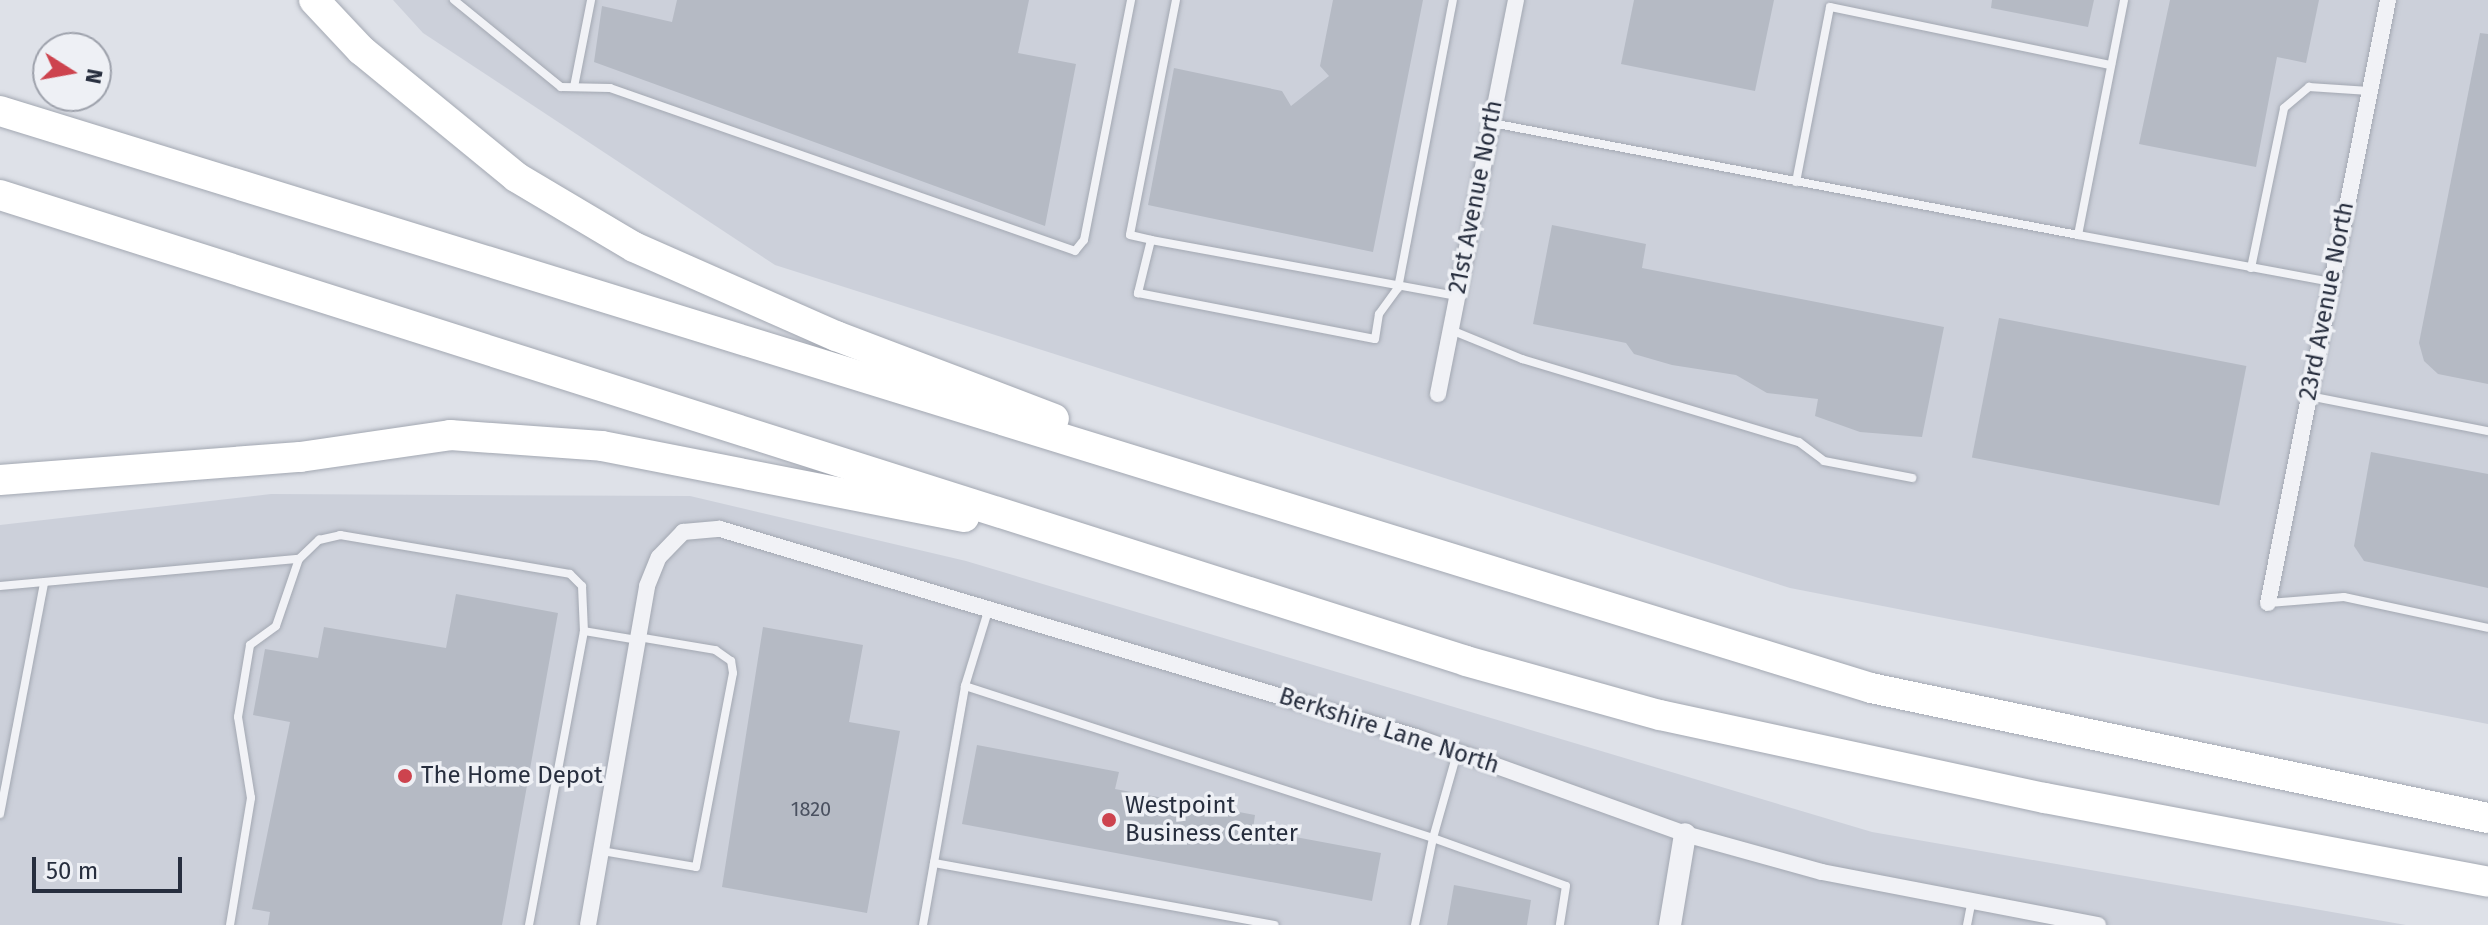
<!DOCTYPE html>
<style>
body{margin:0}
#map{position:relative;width:2488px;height:925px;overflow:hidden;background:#dee1e8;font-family:"Fira Sans",sans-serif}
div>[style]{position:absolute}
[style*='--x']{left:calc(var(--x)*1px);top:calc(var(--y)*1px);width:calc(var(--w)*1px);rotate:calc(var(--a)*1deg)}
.built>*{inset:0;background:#ccd0da}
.building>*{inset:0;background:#b5bac4;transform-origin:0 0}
.roads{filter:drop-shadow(0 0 2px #a3a8b2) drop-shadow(0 0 2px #a3a8b2)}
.service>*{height:8px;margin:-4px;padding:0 4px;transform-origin:4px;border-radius:4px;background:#f1f2f6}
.minor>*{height:16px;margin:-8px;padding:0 8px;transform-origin:8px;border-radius:8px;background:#f1f2f6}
.tertiary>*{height:22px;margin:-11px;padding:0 11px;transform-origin:11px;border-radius:11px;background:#f1f2f6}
.motorway>*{height:30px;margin:-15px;padding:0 15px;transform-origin:15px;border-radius:15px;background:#fff}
.dots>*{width:22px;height:22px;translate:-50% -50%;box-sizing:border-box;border:4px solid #eef0f5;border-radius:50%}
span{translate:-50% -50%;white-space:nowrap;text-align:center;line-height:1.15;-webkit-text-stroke:7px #eef0f5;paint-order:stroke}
.number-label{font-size:20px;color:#4a5160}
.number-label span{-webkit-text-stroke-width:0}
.street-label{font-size:24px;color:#272e3e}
.poi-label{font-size:24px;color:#272e3e}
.left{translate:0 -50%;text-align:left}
.north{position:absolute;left:32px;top:32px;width:80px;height:80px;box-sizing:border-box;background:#eef0f5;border:2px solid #9ea2ac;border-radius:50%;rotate:101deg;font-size:22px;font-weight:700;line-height:32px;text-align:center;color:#272e3e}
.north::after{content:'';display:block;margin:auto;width:28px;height:36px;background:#cd434e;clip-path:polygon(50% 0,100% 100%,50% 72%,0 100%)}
.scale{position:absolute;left:32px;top:857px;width:150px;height:36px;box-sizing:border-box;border:4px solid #272e3e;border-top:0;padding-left:10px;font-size:24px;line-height:28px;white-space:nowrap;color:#272e3e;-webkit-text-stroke:6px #eef0f5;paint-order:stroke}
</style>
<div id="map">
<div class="built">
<div style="clip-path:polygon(393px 0,2488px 0,2488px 724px,1790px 588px,775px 265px,423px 33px)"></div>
<div style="clip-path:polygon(271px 494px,690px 496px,966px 561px,1872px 832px,2406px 925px,0 925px,0 525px)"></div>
</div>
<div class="building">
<div style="clip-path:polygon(677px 0,1029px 0,1018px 53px,1076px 64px,1045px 226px,594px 62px,602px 6px,672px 22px)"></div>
<div style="clip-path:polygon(1333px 0,1423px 0,1373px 252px,1148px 205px,1174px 68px,1282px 91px,1291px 106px,1329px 76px,1320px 66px)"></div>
<div style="clip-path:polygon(1634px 0,1774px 0,1755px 91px,1621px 64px)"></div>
<div style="clip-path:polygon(1992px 0,2094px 0,2088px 27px,1991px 8px)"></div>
<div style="clip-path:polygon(2170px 0,2319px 0,2306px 63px,2277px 57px,2256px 167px,2139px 144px)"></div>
<div style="clip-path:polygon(2480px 33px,2488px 34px,2488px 384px,2438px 374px,2424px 361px,2419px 343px)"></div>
<div style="clip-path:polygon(1552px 225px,1646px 244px,1642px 268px,1944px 327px,1922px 437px,1860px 432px,1815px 416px,1818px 399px,1767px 393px,1736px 375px,1672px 365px,1634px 354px,1626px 343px,1533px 324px)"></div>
<div style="left:1999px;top:318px;width:252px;height:142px;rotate:11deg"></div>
<div style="clip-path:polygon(2371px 452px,2488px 474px,2488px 588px,2364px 561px,2354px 546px)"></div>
<div style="clip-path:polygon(456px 594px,558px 613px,502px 925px,268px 925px,270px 912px,252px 909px,290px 722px,253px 715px,265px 649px,318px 658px,324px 627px,446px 648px)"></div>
<div style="clip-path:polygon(763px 627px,863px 645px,849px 722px,900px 731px,867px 913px,722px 887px)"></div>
<div style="clip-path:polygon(977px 745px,1119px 772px,1115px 789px,1255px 815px,1253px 829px,1381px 853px,1372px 901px,962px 824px)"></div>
<div style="clip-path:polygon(1454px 885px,1531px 900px,1527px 925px,1447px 925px)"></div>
</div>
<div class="roads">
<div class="service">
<div style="--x:454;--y:0;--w:138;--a:39.1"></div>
<div style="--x:561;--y:87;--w:49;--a:1.2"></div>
<div style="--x:610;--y:88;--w:493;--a:19.3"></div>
<div style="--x:1075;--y:251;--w:14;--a:-51"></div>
<div style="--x:1084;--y:240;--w:245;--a:-78.9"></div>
<div style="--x:1176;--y:0;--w:239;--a:101.1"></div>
<div style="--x:1130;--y:235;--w:22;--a:13"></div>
<div style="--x:1151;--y:240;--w:55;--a:103.8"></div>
<div style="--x:1138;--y:293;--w:241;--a:11"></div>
<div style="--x:1375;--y:339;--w:25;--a:-81"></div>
<div style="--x:1379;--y:314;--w:32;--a:-54"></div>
<div style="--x:1398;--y:288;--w:293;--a:-79.2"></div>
<div style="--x:574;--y:87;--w:89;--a:-78.9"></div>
<div style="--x:1492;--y:123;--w:597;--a:10.82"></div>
<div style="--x:2078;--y:235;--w:239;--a:-78.9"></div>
<div style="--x:1796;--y:182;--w:178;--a:-79"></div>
<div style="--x:1830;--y:7;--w:287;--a:11.7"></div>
<div style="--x:2078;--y:235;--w:257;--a:10.5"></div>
<div style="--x:1151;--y:240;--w:310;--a:10.4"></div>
<div style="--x:2251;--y:268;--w:163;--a:-78.3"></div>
<div style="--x:2284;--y:108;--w:33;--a:-40"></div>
<div style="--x:2309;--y:87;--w:60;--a:3.8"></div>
<div style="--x:1451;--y:330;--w:77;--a:22.2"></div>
<div style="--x:1522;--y:359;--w:289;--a:16.7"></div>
<div style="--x:1799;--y:442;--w:31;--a:37"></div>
<div style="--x:1824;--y:461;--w:90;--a:10.9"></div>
<div style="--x:2309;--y:396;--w:182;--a:11.1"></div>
<div style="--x:0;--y:586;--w:300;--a:-5.2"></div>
<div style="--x:299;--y:559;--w:28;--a:-44"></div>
<div style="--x:319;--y:540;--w:22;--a:-13"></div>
<div style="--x:340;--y:535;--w:233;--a:9.6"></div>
<div style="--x:570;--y:574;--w:17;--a:45"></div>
<div style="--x:582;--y:586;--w:45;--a:87.5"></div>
<div style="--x:584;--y:631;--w:299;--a:100.6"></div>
<div style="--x:2269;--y:603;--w:75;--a:-4.6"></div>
<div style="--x:2344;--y:597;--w:147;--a:12.1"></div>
<div style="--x:989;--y:608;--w:82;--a:107.1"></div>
<div style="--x:965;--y:686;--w:492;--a:18"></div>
<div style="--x:1433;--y:838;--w:88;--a:-74.2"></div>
<div style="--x:584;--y:631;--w:54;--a:9.6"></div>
<div style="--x:0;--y:814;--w:235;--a:-79.2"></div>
<div style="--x:602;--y:851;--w:95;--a:9.7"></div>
<div style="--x:696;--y:867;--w:197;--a:-79.2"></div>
<div style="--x:733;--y:673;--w:12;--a:-99"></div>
<div style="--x:731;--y:661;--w:19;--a:-145"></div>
<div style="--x:715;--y:650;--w:78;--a:-170.4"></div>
<div style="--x:934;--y:863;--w:346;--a:10.3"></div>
<div style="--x:230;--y:925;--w:129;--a:-80.6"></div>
<div style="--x:251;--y:798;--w:82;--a:-99.1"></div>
<div style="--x:238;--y:717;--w:73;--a:-80.5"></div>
<div style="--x:250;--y:645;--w:32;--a:-36"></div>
<div style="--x:276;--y:626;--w:71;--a:-71.1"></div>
<div style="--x:923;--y:925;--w:243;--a:-80"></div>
<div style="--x:1415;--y:925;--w:89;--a:-78.3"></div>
<div style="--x:1433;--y:838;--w:141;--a:19.8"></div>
<div style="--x:1566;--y:886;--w:39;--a:99"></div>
<div style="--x:1967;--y:925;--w:25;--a:-79"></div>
</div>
<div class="minor">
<div style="--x:1438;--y:394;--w:402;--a:-78.8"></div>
<div style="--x:2268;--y:603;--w:615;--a:-78.74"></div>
<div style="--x:588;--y:925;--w:344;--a:-80.1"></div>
<div style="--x:647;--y:586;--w:31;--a:-68"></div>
<div style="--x:659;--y:557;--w:35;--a:-46"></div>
<div style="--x:683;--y:532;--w:37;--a:-5"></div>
<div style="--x:720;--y:529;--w:726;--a:16.64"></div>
<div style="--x:1416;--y:737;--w:286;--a:19.8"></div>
<div style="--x:1685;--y:834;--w:142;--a:15.5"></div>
<div style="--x:1822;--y:872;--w:281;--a:10.9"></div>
</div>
<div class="tertiary">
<div style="--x:1670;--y:925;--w:92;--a:-80.6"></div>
</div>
<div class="motorway">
<div style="--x:314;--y:0;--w:69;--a:46.8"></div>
<div style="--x:361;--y:50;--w:200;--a:39.3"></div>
<div style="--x:516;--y:177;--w:137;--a:30.7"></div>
<div style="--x:634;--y:247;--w:221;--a:23.8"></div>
<div style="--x:836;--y:336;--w:233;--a:20.8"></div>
<div style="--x:0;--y:111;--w:1958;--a:17.14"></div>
<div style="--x:1871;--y:688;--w:631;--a:11.9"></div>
<div style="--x:0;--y:195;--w:1538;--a:17.63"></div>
<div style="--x:1466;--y:661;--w:201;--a:15.6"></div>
<div style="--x:1660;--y:715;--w:394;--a:12.2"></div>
<div style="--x:2045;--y:798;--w:451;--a:10.7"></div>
<div style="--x:0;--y:480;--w:301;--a:-4.4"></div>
<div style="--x:300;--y:457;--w:152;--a:-8.3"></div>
<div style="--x:450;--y:435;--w:152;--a:4.1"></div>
<div style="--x:602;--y:446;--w:369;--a:11.1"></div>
</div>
</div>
<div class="dots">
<div style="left:405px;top:776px;background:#cd434e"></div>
<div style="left:1109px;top:820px;background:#cd434e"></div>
</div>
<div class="number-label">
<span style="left:811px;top:809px">1820</span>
</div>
<div class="street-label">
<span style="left:1476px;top:197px;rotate:-79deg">21st Avenue North</span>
<span style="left:2327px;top:301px;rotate:-79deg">23rd Avenue North</span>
<span style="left:1389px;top:731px;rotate:18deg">Berkshire Lane North</span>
</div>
<div class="poi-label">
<span class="left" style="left:421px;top:776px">The Home Depot</span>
<span class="left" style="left:1125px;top:820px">Westpoint<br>Business Center</span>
</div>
<div class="north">N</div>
<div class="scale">50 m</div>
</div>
